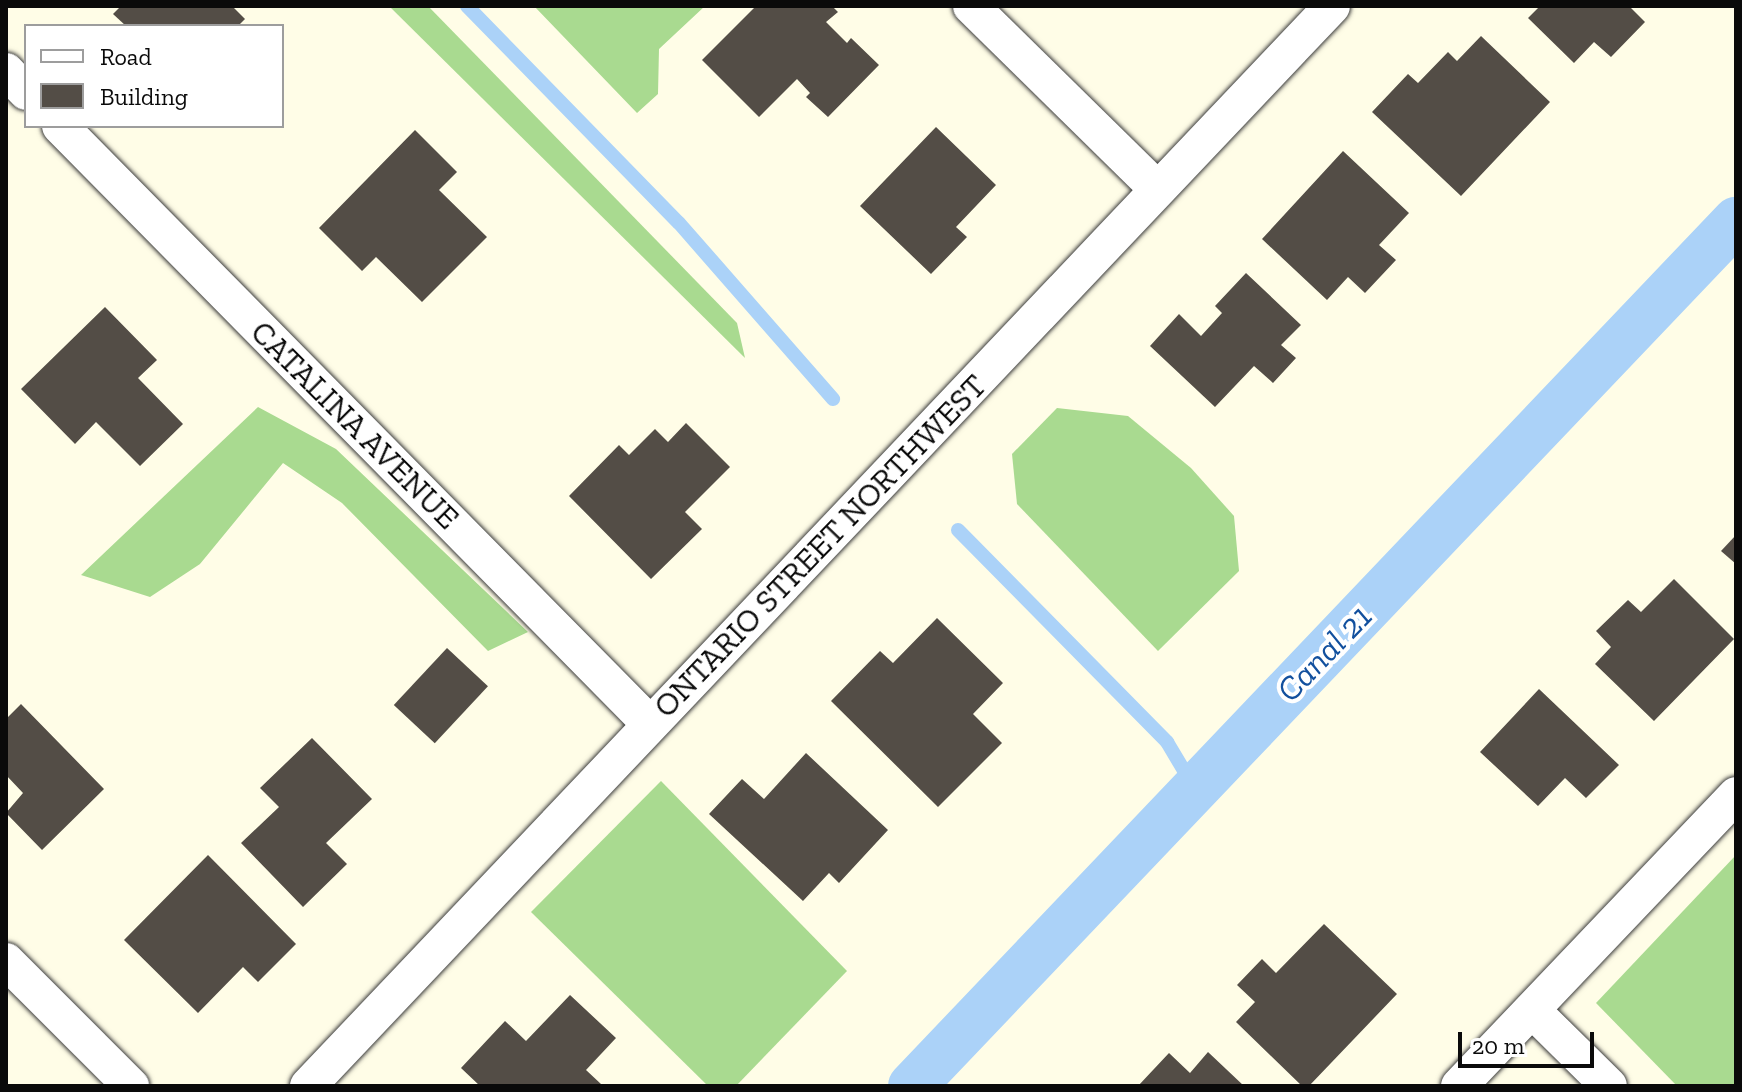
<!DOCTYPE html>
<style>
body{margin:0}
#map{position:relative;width:1742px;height:1092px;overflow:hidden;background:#fffde7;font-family:"Zilla Slab",serif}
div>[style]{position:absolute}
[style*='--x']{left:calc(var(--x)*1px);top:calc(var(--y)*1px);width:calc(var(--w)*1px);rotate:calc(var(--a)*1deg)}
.forest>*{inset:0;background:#a9da90}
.stream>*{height:14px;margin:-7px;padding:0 7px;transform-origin:7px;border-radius:7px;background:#abd2f8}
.canal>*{height:48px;margin:-24px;padding:0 24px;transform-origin:24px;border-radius:24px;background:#abd2f8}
.building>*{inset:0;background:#534d46;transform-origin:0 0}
.roads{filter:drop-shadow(0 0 2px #3d3d3d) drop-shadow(0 0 2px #3d3d3d)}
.street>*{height:36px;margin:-18px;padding:0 18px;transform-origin:18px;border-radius:18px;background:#fff}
span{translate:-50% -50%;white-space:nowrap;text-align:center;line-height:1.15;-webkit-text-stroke:8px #fff;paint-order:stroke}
.street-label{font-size:32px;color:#0a0a0a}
.water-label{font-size:34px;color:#12509e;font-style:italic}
.frame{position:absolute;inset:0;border:8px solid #0a0a0a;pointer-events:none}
.legend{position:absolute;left:24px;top:24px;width:260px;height:104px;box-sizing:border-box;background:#fff;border:2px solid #9d9d9d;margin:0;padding:10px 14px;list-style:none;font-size:24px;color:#0a0a0a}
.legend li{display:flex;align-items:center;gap:16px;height:40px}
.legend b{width:40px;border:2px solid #9d9d9d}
.scale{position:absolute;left:1458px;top:1032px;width:136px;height:36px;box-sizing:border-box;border:4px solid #0a0a0a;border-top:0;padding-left:10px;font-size:24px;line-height:28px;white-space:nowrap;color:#0a0a0a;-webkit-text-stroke:6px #fff;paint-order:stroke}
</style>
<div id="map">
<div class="forest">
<div style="clip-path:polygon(389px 6px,428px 6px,737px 323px,745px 358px)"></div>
<div style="clip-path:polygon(534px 6px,705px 6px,659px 49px,658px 94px,637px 113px)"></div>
<div style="clip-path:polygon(258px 407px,336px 449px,528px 632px,488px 651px,342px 503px,283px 463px,200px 564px,150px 597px,81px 575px)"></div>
<div style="clip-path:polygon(1057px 408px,1128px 416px,1191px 468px,1234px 516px,1239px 571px,1158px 651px,1017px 504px,1012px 454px)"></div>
<div style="clip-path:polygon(661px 781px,847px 971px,736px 1086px,708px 1086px,531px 912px)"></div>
<div style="clip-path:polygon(1736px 855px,1736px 1086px,1677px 1086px,1596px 1003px)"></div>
</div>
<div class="stream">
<div style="--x:467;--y:6;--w:303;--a:45.7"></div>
<div style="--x:679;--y:223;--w:234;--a:48.8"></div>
<div style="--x:958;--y:530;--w:298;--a:45.4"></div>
<div style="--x:1167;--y:742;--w:55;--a:59.2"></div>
</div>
<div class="canal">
<div style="--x:912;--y:1086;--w:1195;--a:-46.39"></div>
</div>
<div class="building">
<div style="clip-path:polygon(121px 6px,232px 6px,245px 19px,238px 26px,126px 26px,113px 14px)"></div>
<div style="clip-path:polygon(756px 6px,832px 6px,838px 12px,826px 22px,847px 43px,851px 38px,879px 65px,828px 117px,806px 97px,810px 93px,797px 79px,759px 117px,702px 60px)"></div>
<div style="clip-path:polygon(1540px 6px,1629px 6px,1645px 22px,1611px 57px,1594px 42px,1574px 63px,1528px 18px)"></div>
<div style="clip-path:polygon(1481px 36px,1550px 102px,1461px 196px,1372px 112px,1408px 74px,1418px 83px,1448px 52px,1457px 61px)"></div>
<div style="clip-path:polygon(936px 127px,996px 185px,956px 227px,967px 237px,931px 274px,860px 206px)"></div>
<div style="clip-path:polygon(415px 130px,457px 172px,439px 190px,487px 237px,422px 302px,376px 257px,362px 271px,319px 228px)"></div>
<div style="clip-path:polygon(1343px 151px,1409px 213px,1379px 245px,1396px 260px,1365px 293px,1348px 277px,1327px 300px,1262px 239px)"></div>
<div style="clip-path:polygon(1246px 273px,1301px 325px,1281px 345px,1296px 358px,1273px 383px,1254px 366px,1215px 407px,1150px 346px,1179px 314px,1201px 336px,1222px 313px,1215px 306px)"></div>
<div style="clip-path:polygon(105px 307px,157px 360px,138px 378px,183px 424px,140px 466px,96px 422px,75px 444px,21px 389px)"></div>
<div style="clip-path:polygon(686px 423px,730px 467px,685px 512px,702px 529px,651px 579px,569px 496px,619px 445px,629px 455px,655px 429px,668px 442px)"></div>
<div style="clip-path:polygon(1736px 535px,1736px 564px,1721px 551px)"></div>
<div style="clip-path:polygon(1674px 579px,1734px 639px,1654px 721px,1595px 664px,1611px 647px,1596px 631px,1628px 600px,1641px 612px)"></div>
<div style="clip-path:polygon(937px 618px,1003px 683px,973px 714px,1002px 743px,938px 807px,831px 701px,880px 651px,893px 663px)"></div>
<div style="left:447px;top:648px;width:56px;height:78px;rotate:43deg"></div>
<div style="clip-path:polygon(1539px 689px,1619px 765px,1586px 798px,1565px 778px,1538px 806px,1480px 752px)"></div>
<div style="clip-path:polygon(21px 704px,104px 789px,42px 850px,6px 813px,23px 793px,6px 775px,6px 719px)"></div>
<div style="clip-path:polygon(312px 738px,372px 799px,326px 843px,347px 864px,303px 907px,241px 843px,279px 807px,260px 788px)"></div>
<div style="clip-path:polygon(806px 753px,888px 830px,839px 883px,829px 873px,803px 901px,709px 814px,742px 779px,764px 799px)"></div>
<div style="clip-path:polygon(208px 855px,296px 944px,258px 982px,243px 967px,198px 1013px,124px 940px)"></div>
<div style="clip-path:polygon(1324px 924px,1397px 994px,1309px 1086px,1302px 1086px,1236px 1022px,1255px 1002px,1237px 985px,1262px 959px,1276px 973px)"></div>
<div style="clip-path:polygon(570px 995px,616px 1038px,586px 1070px,601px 1084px,599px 1086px,480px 1086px,461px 1068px,505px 1021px,526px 1041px)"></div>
<div style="clip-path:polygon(1208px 1052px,1244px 1086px,1138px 1086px,1169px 1053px,1190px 1073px)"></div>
</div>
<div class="roads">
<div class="street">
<div style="--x:971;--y:6;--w:260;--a:44.5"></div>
<div style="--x:6;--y:71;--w:29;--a:46"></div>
<div style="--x:60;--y:126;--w:840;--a:45.39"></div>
<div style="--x:6;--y:961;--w:177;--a:45"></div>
<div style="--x:1532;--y:1010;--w:108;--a:44.6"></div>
<div style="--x:308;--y:1086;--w:1488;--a:-46.52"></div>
<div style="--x:1459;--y:1086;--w:402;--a:-46.4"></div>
</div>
</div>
<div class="street-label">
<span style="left:355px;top:425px;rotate:45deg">CATALINA AVENUE</span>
<span style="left:820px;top:546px;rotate:-46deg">ONTARIO STREET NORTHWEST</span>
</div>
<div class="water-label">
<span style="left:1324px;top:653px;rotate:-46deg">Canal 21</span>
</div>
<div class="frame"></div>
<ul class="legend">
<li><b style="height:10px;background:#fff"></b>Road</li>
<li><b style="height:22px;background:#534d46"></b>Building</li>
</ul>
<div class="scale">20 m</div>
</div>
